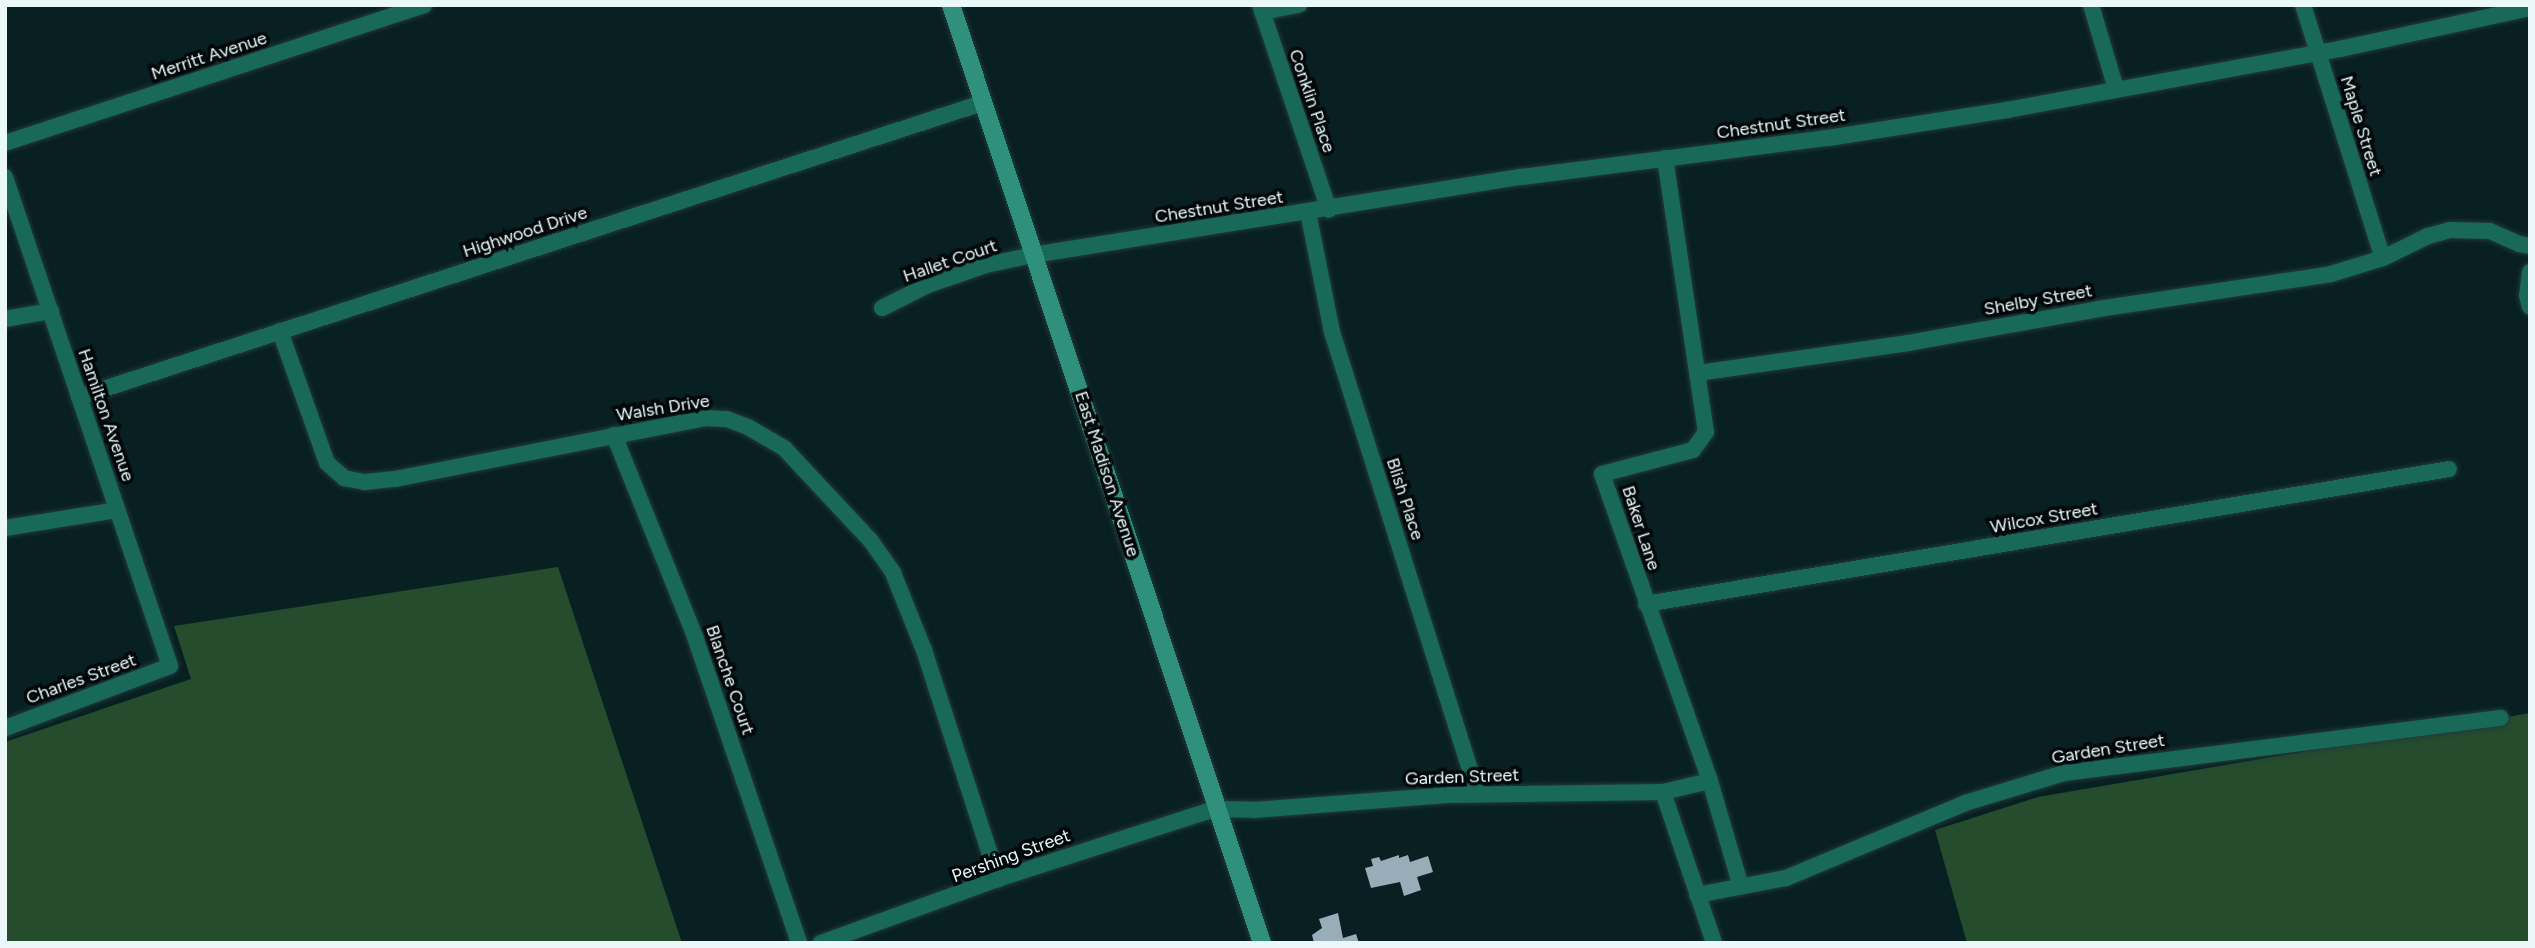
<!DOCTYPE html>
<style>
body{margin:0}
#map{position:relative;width:2535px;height:948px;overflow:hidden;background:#082022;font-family:Figtree,sans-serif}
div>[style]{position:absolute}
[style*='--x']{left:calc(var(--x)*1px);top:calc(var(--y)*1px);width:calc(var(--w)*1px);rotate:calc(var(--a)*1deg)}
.green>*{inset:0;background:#254c2d}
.building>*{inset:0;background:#97aeb9}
.roads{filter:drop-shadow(0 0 2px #233a3c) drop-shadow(0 0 2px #233a3c)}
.minor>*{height:16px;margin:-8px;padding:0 8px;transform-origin:8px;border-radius:8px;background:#196959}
.secondary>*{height:18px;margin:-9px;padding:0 9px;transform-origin:9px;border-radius:9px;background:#2f917c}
span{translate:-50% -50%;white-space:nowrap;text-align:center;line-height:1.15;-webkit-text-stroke:7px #020809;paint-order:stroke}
.street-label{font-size:18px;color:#eaf8f9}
.frame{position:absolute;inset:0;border:7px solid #eaf8f9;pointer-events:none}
</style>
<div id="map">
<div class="green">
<div style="clip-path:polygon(558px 567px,682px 943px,5px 943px,5px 742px,191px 679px,174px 626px)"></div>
<div style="clip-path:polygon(2530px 713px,2530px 943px,1967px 943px,1935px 830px,2038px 797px)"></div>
</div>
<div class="building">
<div style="clip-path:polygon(1399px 855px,1399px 858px,1408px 855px,1410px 862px,1428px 856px,1433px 872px,1417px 877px,1421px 890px,1404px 896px,1400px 882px,1371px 888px,1365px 868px,1373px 866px,1371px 859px,1379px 857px,1381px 861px)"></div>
<div style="clip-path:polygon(1338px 913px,1343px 938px,1356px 934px,1359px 943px,1314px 943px,1312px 935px,1322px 928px,1319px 919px)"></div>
</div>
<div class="roads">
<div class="minor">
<div style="--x:1260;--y:5;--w:216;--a:71.4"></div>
<div style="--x:2091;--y:5;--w:88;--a:73.4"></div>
<div style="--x:2303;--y:5;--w:265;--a:72.5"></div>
<div style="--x:1262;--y:12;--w:38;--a:-11"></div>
<div style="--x:5;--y:143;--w:441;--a:-18.2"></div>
<div style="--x:1665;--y:158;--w:277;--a:81.5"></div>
<div style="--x:1706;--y:432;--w:22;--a:126"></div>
<div style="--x:1693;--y:450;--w:94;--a:165.2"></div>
<div style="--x:1602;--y:474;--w:325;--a:70.6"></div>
<div style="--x:1710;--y:781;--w:110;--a:73.7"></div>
<div style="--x:5;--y:177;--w:516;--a:71.35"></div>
<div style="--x:170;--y:666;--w:176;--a:159.4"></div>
<div style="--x:1308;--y:212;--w:122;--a:78.7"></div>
<div style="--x:1332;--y:332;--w:485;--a:72.5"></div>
<div style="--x:2530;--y:272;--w:23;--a:97"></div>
<div style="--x:2527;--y:295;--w:12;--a:76"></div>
<div style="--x:882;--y:308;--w:51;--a:-26.6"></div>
<div style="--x:928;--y:285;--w:61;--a:-19"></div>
<div style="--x:986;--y:265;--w:48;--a:-12"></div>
<div style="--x:1033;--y:255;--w:495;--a:-9.1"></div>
<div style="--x:1522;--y:177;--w:308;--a:-7.3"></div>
<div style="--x:1828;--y:138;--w:181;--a:-8.9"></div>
<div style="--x:2007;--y:110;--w:339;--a:-10.4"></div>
<div style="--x:2340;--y:49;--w:194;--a:-12.2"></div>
<div style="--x:5;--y:319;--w:47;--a:-9.9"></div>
<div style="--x:280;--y:331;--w:140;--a:70.4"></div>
<div style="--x:327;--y:463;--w:23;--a:41"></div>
<div style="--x:344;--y:478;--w:21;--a:11"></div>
<div style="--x:365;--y:482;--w:30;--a:-6"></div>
<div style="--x:395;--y:479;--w:316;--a:-11.1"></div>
<div style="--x:705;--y:418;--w:22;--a:3"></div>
<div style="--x:727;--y:419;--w:22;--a:21"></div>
<div style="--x:748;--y:427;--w:42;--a:30.3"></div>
<div style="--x:784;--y:448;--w:127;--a:46.9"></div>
<div style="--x:871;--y:541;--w:39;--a:55"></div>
<div style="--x:893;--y:573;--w:83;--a:68.1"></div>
<div style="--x:924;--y:650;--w:241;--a:72.1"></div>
<div style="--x:1698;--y:373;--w:212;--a:-8.1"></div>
<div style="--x:1908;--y:343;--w:193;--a:-10.1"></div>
<div style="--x:2098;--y:309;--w:236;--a:-8.5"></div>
<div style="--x:2331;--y:274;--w:54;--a:-17.1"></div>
<div style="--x:2383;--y:258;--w:50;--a:-26.1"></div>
<div style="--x:2428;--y:236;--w:23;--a:-15"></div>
<div style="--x:2450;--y:230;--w:40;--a:1.4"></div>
<div style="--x:2490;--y:231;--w:32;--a:24"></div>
<div style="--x:2519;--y:244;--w:11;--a:10"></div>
<div style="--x:79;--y:397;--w:950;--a:-18.03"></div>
<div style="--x:614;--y:435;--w:218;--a:68.1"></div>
<div style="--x:695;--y:637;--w:323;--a:71.2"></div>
<div style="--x:5;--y:528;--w:113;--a:-9.1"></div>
<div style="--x:1646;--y:604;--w:814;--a:-9.54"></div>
<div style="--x:1663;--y:792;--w:159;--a:71.3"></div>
<div style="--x:1697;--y:895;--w:91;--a:-10.8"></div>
<div style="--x:1786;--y:878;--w:194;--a:-22.7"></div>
<div style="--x:1965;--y:803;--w:103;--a:-16.9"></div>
<div style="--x:2064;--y:773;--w:440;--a:-7.2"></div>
<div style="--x:821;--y:943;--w:188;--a:-19.9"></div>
<div style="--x:998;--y:879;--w:228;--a:-17.9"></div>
<div style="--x:1215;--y:809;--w:39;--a:1"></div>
<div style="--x:1254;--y:810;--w:194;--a:-4.4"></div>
<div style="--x:1447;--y:795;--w:216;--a:-0.8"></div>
<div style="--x:1663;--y:792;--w:48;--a:-13.2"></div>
</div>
<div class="secondary">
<div style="--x:951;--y:5;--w:988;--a:71.66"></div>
</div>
</div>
<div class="street-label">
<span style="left:209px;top:56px;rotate:-18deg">Merritt Avenue</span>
<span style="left:1312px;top:101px;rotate:71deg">Conklin Place</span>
<span style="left:1781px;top:124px;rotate:-8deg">Chestnut Street</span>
<span style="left:2361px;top:126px;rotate:73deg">Maple Street</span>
<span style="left:1219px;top:207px;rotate:-9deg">Chestnut Street</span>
<span style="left:525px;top:232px;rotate:-18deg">Highwood Drive</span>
<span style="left:950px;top:261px;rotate:-19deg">Hallet Court</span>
<span style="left:2038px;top:300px;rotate:-10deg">Shelby Street</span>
<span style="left:663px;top:408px;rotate:-9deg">Walsh Drive</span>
<span style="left:106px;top:415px;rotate:71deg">Hamilton Avenue</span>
<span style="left:1107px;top:474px;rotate:72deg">East Madison Avenue</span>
<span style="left:1405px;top:499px;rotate:72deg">Blish Place</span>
<span style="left:2044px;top:518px;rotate:-10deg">Wilcox Street</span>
<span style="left:1641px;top:528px;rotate:72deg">Baker Lane</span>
<span style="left:81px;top:679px;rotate:-20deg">Charles Street</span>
<span style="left:730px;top:680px;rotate:71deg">Blanche Court</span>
<span style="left:2108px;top:749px;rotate:-9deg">Garden Street</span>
<span style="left:1462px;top:777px;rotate:-2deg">Garden Street</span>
<span style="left:1011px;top:856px;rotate:-20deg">Pershing Street</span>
</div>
<div class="frame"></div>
</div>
